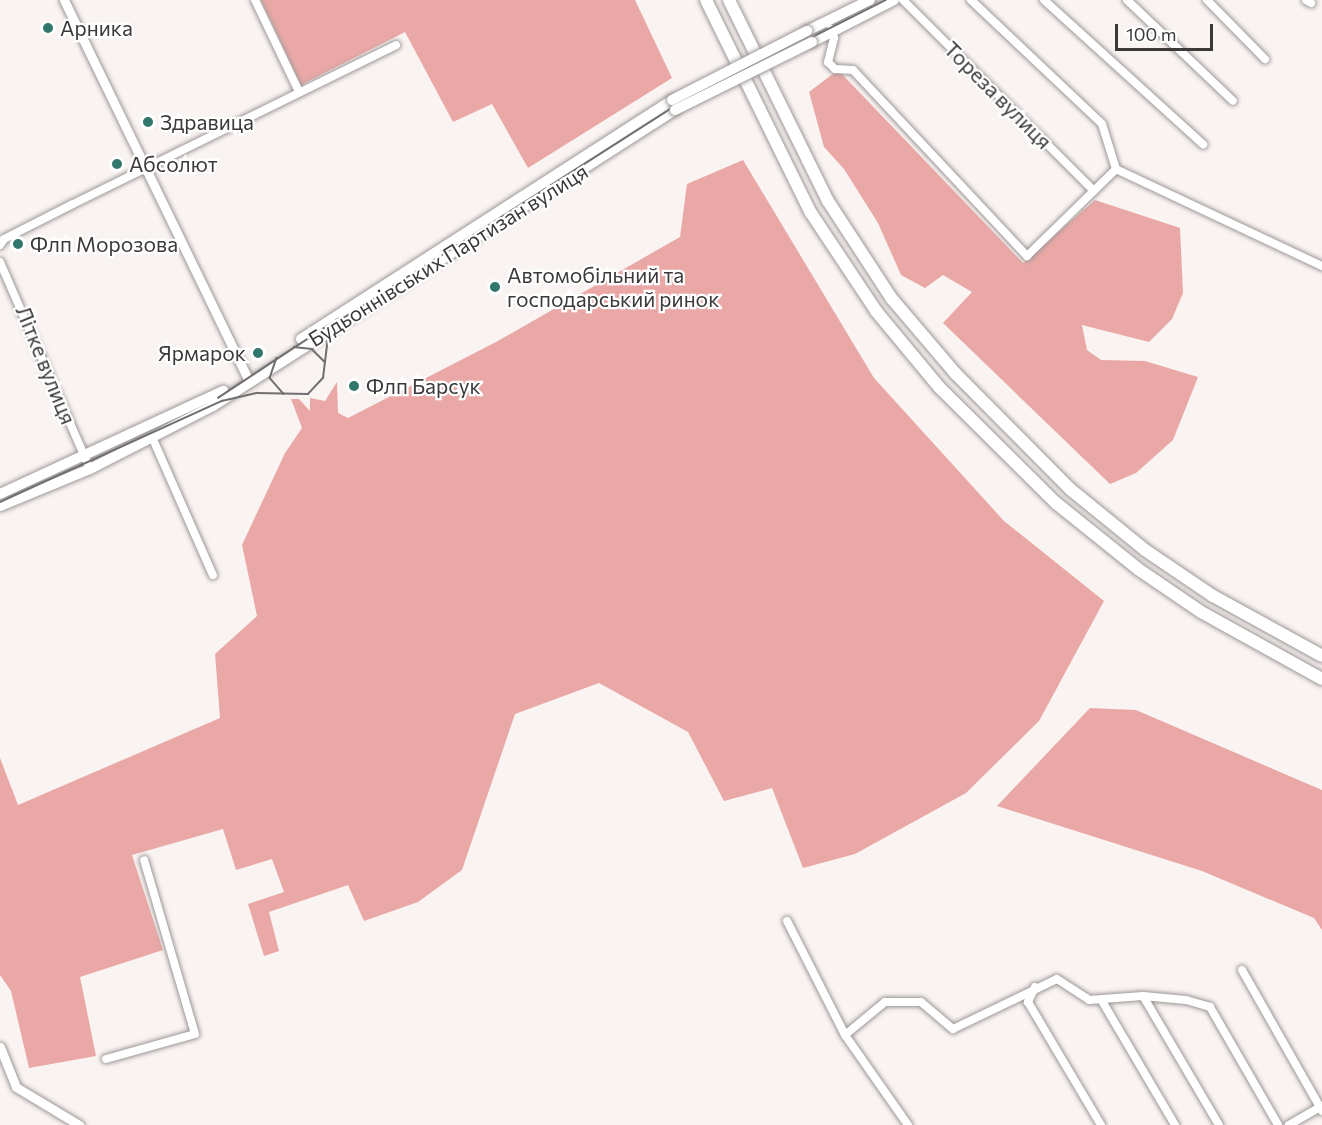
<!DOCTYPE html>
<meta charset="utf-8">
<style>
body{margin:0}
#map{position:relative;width:1322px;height:1125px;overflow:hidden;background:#f9f3f2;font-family:Commissioner,sans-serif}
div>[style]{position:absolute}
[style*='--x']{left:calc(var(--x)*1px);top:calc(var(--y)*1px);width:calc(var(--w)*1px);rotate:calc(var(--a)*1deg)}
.forest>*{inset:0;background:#e9a8a6}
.roads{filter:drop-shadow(0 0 2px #9d9897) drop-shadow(0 0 2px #9d9897)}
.minor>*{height:8px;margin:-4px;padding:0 4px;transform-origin:4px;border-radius:4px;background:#fff}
.tertiary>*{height:9px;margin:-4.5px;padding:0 4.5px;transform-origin:4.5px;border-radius:4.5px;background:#fff}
.secondary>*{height:10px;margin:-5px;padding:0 5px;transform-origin:5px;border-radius:5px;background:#fff}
.primary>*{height:12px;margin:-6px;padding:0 6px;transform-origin:6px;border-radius:6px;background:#fff}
.tram>*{height:1.5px;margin:-0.75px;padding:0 0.75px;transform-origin:0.75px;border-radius:0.75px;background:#716e6e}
.bridges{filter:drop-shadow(0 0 2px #9d9897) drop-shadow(0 0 2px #9d9897)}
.secondary-bridge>*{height:10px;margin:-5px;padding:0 5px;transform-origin:5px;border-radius:5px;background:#fff}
.dots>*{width:16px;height:16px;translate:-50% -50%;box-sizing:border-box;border:3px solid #fff;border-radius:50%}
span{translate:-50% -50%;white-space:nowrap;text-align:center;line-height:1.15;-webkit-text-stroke:4.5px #fff;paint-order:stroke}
.poi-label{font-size:21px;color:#3b3939}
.left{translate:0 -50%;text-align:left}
.right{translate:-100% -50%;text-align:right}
.street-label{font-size:21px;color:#3b3939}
.scale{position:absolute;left:1115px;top:24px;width:98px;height:27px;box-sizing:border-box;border:3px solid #3b3939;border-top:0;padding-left:8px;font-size:18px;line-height:21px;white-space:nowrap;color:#3b3939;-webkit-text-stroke:4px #fff;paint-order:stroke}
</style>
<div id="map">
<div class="forest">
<div style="clip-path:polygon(261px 0,635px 0,672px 78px,528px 168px,492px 104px,453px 122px,405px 32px,301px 85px)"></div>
<div style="clip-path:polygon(838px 70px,1023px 263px,1095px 200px,1180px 228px,1183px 293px,1172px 319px,1149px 342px,1082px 325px,1087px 350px,1101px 360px,1145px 361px,1198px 377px,1173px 440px,1136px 473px,1110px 484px,943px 323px,972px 292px,943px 275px,925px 288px,901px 275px,878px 223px,844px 169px,824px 147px,809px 92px)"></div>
<div style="clip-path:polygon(743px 160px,874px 378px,1004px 521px,1104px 601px,1039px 721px,966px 793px,855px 854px,803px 868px,772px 788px,724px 801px,688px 732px,599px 683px,515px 714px,462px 870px,418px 902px,364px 921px,348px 885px,269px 912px,279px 951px,264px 956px,248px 904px,284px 892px,272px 859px,236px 870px,223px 829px,132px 855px,163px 950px,80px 977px,96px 1056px,29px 1068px,11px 991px,0 975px,0 758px,18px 805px,220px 718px,215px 654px,257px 616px,242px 545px,285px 453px,302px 428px,291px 399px,299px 399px,310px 411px,310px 398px,325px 401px,337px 382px,338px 413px,348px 418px,496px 342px,680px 237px,687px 184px)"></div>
<div style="clip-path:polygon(1090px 708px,1136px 710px,1322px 790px,1322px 930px,1314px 918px,1202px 871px,997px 806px)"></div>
</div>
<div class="roads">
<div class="minor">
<div style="--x:255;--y:0;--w:102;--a:64.4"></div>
<div style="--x:903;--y:0;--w:270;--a:45"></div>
<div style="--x:971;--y:0;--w:180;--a:43.4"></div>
<div style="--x:1102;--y:124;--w:47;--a:72.7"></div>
<div style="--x:1044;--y:0;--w:215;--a:42.2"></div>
<div style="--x:1127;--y:0;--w:146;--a:43.6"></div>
<div style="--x:1207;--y:0;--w:83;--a:45.5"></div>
<div style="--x:1306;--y:0;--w:6;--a:31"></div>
<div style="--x:831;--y:29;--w:9;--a:72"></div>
<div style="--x:834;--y:38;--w:25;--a:104"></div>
<div style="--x:828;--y:62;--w:10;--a:45"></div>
<div style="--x:835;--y:69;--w:18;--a:3"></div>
<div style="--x:853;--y:70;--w:255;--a:46.9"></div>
<div style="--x:1027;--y:256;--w:124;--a:-44.3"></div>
<div style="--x:1116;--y:169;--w:228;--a:25.2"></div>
<div style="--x:0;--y:245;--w:7;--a:-56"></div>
<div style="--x:4;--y:239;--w:77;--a:-26.9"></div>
<div style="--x:73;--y:204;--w:360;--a:-26.2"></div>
<div style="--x:0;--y:262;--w:226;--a:66.5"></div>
<div style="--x:152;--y:437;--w:151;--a:66.2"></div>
<div style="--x:787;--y:921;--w:128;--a:63"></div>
<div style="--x:845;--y:1035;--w:110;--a:55"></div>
<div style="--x:1242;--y:970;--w:162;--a:60.4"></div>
<div style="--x:1035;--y:987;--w:17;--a:115"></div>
<div style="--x:1028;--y:1002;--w:143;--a:59.3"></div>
<div style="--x:1143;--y:996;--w:150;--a:59.5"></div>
<div style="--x:1102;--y:1001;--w:144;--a:59.5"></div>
<div style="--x:845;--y:1035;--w:52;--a:-39.5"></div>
<div style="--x:885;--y:1002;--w:36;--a:0"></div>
<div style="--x:921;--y:1002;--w:42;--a:40.2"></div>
<div style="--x:953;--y:1029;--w:115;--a:-25.7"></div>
<div style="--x:1057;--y:979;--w:38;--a:33"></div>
<div style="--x:1089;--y:1000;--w:54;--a:-4.2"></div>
<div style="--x:1143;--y:996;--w:43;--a:5.3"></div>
<div style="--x:1186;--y:1000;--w:25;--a:16"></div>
<div style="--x:1210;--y:1007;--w:136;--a:60"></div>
<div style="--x:106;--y:1059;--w:92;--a:-15.7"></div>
<div style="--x:195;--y:1034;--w:181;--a:-106.3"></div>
<div style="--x:1289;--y:1125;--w:38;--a:-30"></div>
</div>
<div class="tertiary">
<div style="--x:64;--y:0;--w:424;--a:64.1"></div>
<div style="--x:0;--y:1047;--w:43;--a:68.2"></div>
<div style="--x:16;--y:1087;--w:74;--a:31.1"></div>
</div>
<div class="secondary">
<div style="--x:807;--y:31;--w:70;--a:-26.2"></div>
<div style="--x:812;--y:42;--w:92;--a:-27.1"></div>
<div style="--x:301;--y:339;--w:441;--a:-32.8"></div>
<div style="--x:0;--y:494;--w:246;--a:-24.8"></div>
<div style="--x:0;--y:506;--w:97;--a:-22.3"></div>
<div style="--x:90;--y:469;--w:138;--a:-27.1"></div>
<div style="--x:213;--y:406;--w:549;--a:-32.65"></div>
</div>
<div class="primary">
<div style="--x:706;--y:0;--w:237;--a:63.8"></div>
<div style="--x:811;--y:213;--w:118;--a:56.4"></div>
<div style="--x:876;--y:311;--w:100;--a:50.3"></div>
<div style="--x:940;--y:388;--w:163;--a:44.8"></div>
<div style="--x:1056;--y:503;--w:105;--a:38.8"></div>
<div style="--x:1138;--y:569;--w:76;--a:34.3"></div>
<div style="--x:1201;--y:612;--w:138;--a:29"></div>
<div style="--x:729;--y:0;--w:224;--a:63.8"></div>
<div style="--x:828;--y:201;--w:117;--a:56.9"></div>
<div style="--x:892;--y:299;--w:97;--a:49.6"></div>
<div style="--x:955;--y:373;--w:163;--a:45.2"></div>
<div style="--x:1070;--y:489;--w:97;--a:39.1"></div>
<div style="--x:1145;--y:550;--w:82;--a:34.1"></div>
<div style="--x:1213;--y:596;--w:124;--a:28.8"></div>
</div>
</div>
<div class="tram">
<div style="--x:294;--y:347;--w:18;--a:6"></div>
<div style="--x:312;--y:349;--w:18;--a:45"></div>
<div style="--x:277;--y:358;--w:21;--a:109"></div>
<div style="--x:270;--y:378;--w:21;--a:49"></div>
<div style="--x:218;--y:398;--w:144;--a:-33.4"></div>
<div style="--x:0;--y:502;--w:244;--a:-24.5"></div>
<div style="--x:222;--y:401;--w:36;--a:-13"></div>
<div style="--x:257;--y:393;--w:51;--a:1.1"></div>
<div style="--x:308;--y:394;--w:22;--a:-47"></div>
<div style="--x:323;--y:378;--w:39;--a:-83"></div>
<div style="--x:328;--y:339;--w:24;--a:-55"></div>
<div style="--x:342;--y:319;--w:394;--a:-32.6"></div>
<div style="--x:674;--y:107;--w:237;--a:-26.8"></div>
</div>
<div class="bridges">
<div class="secondary-bridge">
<div style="--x:672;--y:100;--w:152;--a:-27.1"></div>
<div style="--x:675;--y:110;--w:153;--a:-26.4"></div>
</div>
</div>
<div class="dots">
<div style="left:48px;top:28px;background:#31776b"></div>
<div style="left:148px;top:122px;background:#31776b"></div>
<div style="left:117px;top:164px;background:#31776b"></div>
<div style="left:18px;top:244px;background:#31776b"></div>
<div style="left:495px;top:287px;background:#31776b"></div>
<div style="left:258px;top:353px;background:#31776b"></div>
<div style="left:354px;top:386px;background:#31776b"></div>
</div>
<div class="poi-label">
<span class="left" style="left:60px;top:28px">Арника</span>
<span class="left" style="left:160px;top:122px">Здравица</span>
<span class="left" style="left:129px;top:164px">Абсолют</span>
<span class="left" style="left:30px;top:244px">Флп Морозова</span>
<span class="left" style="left:507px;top:287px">Автомобільний та<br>господарський ринок</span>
<span class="right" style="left:246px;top:353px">Ярмарок</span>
<span class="left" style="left:366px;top:386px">Флп Барсук</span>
</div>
<div class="street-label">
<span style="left:998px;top:95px;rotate:45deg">Тореза вулиця</span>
<span style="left:448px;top:255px;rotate:-32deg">Будьоннівських Партизан вулиця</span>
<span style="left:46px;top:365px;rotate:68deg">Літке вулиця</span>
</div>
<div class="scale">100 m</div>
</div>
